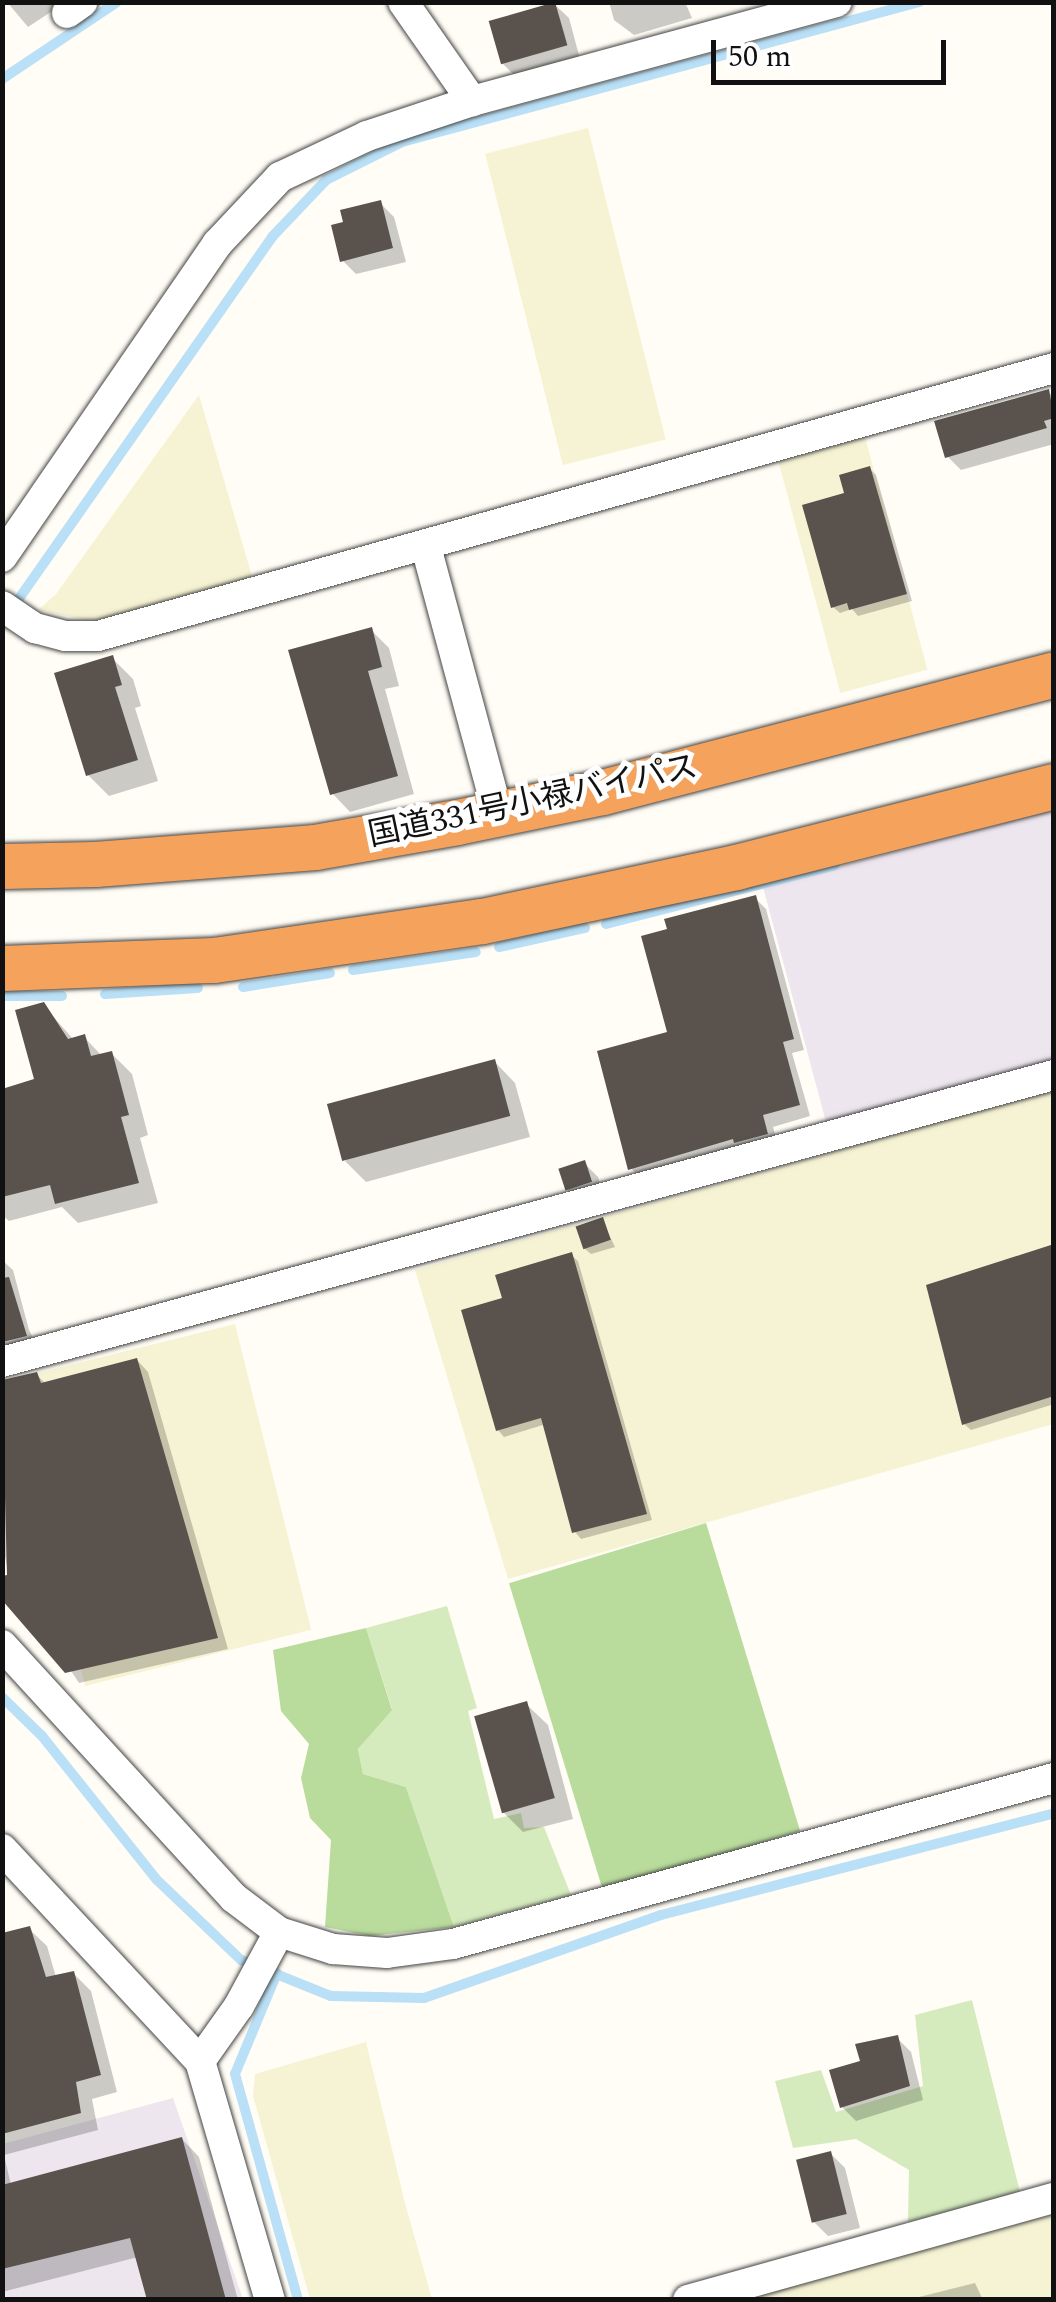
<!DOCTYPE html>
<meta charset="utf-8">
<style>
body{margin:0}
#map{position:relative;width:1056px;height:2302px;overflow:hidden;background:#fffdf5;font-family:Spectral,"Noto Sans JP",serif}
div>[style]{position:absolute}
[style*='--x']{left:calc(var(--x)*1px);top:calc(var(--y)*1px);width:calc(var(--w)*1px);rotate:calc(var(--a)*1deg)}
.industrial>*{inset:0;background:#eee6ef}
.farmland>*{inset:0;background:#f6f3d4;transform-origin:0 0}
.green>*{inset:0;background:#d5ebbd}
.forest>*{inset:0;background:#b9dc9c;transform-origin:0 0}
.shadow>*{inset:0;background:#0003}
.stream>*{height:10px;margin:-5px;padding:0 5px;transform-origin:5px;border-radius:5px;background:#b9e0f7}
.building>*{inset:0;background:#5a524d;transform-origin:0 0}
.roads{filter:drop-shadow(0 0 2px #444) drop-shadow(0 0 2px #444)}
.minor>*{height:30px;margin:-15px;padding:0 15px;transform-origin:15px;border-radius:15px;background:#fff}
.highway>*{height:45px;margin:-22.5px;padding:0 22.5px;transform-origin:22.5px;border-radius:22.5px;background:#f5a25d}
span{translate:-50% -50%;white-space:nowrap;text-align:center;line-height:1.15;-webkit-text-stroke:10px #fff;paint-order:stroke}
.street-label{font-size:32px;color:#111}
.frame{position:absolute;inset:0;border:5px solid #111;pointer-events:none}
.scale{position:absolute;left:711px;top:40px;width:235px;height:45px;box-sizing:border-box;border:5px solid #111;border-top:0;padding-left:12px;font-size:30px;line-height:35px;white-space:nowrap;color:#111;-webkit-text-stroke:8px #fff;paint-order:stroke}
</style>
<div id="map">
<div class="industrial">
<div style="clip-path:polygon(1053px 810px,1053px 1061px,826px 1122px,763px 887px)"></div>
<div style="clip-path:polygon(173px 2098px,243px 2299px,3px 2300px,3px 2144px)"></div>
</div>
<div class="farmland">
<div style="left:588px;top:128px;width:321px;height:106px;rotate:76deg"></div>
<div style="clip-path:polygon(199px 395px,252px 576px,246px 582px,127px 615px,92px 621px,38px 610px,56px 594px)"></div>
<div style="left:865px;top:437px;width:241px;height:90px;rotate:75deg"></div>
<div style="clip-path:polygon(1053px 1090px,1053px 1424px,508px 1579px,415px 1270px)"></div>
<div style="left:235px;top:1324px;width:315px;height:233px;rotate:76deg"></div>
<div style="clip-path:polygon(366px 2042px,405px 2203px,432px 2299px,310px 2299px,253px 2096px,255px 2074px)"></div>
<div style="clip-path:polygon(1053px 2213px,1053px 2299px,744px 2299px)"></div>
</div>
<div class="green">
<div style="clip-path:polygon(447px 1606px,477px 1708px,468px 1711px,494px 1819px,521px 1813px,524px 1828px,544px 1827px,571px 1895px,454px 1927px,406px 1787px,363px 1774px,358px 1749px,392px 1709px,366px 1628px)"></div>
<div style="clip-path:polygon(972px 2000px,1020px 2192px,908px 2222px,909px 2170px,856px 2139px,793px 2148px,775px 2081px,821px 2070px,836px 2112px,923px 2086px,915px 2015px)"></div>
</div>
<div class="forest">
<div style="left:706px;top:1523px;width:322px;height:206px;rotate:73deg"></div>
<div style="clip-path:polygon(366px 1628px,392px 1710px,358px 1749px,363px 1774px,406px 1787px,454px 1927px,370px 1936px,325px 1927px,331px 1840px,310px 1818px,301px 1778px,309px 1744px,281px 1711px,273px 1650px)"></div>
</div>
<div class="shadow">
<div style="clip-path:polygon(7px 2px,66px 2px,28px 27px)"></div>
<div style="clip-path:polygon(609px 2px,685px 2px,692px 18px,634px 35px,614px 20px)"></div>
<div style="clip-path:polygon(554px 4px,569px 18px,580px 59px,515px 76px,501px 62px)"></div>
<div style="clip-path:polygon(380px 203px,394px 217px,406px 262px,356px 274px,342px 260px,346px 224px)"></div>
<div style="clip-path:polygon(1048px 392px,1054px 397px,1054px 444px,961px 470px,947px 456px)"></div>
<div style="clip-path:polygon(870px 469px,876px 475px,912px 601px,858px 616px,852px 609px,840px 613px,833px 607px,848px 495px)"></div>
<div style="clip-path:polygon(371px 630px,389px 648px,399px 686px,385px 689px,414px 794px,350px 812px,332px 793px)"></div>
<div style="clip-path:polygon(112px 658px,133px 679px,141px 706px,135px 708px,158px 781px,109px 796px,88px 775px)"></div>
<div style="clip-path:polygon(755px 898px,766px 909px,804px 1050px,792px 1053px,810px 1116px,773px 1127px,778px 1145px,642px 1180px,631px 1168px,670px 1034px)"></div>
<div style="clip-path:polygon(43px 1005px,74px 1040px,84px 1037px,102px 1056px,111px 1053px,132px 1074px,148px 1135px,140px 1138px,158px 1203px,78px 1223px,62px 1207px,9px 1221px,2px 1215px,2px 1091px,37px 1081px)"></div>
<div style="clip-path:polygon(494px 1061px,515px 1083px,530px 1137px,366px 1182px,345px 1161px)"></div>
<div style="clip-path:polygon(584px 1163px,598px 1177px,604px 1196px,581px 1202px,566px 1188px)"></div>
<div style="clip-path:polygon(602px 1220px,615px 1247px,591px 1254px,584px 1248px)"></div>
<div style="clip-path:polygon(1054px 1247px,1054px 1404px,971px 1430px,964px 1424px)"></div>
<div style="clip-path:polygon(571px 1255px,578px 1261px,652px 1520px,581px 1539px,575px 1532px,546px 1424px,504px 1437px,498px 1430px,505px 1300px)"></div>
<div style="clip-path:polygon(2px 1260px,13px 1270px,29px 1330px,39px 1350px,2px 1366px)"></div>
<div style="clip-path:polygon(137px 1360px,148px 1372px,228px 1649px,79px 1683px,9px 1577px,2px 1541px,2px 1382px,37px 1375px,46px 1384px)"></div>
<div style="clip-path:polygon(526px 1704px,548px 1725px,573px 1819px,523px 1832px,502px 1811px)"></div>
<div style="clip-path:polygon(29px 1929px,47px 1946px,56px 1977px,73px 1973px,91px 1991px,117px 2092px,92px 2099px,98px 2130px,4px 2155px,11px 2185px,182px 2139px,199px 2157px,238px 2300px,150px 2300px,138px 2257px,2px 2292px,2px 1935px)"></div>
<div style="clip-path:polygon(897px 2038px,911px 2052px,923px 2100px,856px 2121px,842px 2107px,863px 2063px)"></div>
<div style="clip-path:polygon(831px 2154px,845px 2168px,860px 2228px,828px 2236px,814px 2222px)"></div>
<div style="clip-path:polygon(975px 2283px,983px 2300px,907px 2300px)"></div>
</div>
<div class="stream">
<div style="--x:2;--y:79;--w:138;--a:-33.8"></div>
<div style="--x:11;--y:610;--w:455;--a:-55"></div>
<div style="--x:272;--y:237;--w:79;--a:-46.5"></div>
<div style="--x:326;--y:180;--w:85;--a:-26.6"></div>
<div style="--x:402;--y:142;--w:536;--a:-15.15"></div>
<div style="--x:606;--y:924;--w:236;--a:-14.4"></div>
<div style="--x:499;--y:947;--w:88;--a:-12.5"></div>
<div style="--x:353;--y:970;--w:124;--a:-8.3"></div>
<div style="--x:243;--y:987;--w:88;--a:-9.1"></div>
<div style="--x:105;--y:994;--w:93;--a:-3.7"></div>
<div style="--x:2;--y:996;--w:60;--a:0"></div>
<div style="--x:2;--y:1697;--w:56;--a:44.3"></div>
<div style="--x:42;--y:1736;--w:184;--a:51.4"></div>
<div style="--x:157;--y:1880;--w:116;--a:43.6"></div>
<div style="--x:241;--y:1960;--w:97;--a:21.8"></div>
<div style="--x:331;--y:1996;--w:93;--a:1.2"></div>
<div style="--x:424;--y:1998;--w:251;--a:-19.3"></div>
<div style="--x:661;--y:1915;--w:406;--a:-14.5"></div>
<div style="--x:277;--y:1973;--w:109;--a:112.6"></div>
<div style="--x:235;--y:2074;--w:235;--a:74.4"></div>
</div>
<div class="building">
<div style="left:555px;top:2px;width:45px;height:69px;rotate:74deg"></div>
<div style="clip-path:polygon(381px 200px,393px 248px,340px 262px,331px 225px,343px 222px,340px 210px)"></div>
<div style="clip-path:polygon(1049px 389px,1054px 418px,1044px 421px,1047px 428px,945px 458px,934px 421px)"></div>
<div style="clip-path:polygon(870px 466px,907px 594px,849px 610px,847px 603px,831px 608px,802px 505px,844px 493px,839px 475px)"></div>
<div style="clip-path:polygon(372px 627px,382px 667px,368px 671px,398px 776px,330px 795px,288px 650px)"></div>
<div style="clip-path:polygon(113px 655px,122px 685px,115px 687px,138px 760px,86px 776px,54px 673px)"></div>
<div style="clip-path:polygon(756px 895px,794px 1039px,783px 1042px,800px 1105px,763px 1115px,768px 1134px,734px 1143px,733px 1139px,628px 1170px,597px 1051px,667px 1032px,641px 936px,667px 929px,664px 919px)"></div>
<div style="clip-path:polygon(44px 1002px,68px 1039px,85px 1034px,91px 1056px,112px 1051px,129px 1115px,121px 1117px,139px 1183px,55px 1204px,50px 1185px,2px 1197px,2px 1089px,34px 1079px,15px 1010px)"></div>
<div style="left:495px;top:1059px;width:59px;height:174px;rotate:75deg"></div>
<div style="left:585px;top:1160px;width:23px;height:28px;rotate:72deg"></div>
<div style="left:603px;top:1217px;width:24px;height:29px;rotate:71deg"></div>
<div style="clip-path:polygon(1054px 1244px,1054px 1396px,962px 1425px,926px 1285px)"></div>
<div style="clip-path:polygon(572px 1252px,647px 1514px,572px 1533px,541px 1418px,496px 1431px,461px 1310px,502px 1298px,495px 1275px)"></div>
<div style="clip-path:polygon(9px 1277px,27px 1336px,2px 1342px,2px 1278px)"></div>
<div style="clip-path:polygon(137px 1358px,218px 1638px,65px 1673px,2px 1600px,2px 1576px,7px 1575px,2px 1380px,37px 1372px,41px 1383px)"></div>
<div style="left:527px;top:1701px;width:101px;height:55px;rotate:74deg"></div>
<div style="clip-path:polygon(30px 1926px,46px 1977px,74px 1971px,101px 2075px,76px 2082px,81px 2113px,2px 2134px,2px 1933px)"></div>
<div style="clip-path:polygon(898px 2035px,910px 2086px,840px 2108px,829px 2070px,860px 2061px,855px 2044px)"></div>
<div style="clip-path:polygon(182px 2137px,226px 2300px,147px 2300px,130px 2238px,2px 2269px,2px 2185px)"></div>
<div style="left:831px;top:2151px;width:65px;height:36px;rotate:76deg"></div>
</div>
<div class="roads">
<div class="minor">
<div style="--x:403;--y:2;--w:121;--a:55.1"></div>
<div style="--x:67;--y:13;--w:19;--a:-35"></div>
<div style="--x:426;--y:547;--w:277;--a:74.9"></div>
<div style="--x:2;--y:557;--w:380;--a:-55.5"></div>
<div style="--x:217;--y:244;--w:92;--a:-46.8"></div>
<div style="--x:280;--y:177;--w:96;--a:-25.2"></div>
<div style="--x:367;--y:136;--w:111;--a:-18.4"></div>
<div style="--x:472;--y:101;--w:378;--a:-15.2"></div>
<div style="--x:2;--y:606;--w:40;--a:34"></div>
<div style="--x:35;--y:628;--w:31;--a:15"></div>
<div style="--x:65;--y:636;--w:33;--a:0"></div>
<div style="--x:98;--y:636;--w:993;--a:-15.66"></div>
<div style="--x:2;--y:1362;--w:1090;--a:-15.26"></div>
<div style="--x:2;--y:1645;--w:343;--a:47.5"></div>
<div style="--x:234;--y:1898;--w:56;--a:37.1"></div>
<div style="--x:279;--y:1932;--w:57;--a:17.5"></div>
<div style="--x:333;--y:1949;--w:54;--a:4.2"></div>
<div style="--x:387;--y:1953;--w:67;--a:-7.8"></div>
<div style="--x:453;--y:1944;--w:624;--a:-15.44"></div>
<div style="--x:2;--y:1849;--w:290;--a:47"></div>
<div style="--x:200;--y:2061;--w:249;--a:73.7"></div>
<div style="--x:200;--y:2061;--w:67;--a:-54.7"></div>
<div style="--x:239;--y:2006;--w:84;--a:-61.6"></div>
<div style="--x:688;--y:2300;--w:380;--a:-15.6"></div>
</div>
<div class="highway">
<div style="--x:2;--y:866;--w:93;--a:-1.2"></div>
<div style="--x:95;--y:864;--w:221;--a:-4.4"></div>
<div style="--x:315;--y:847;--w:144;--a:-10"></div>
<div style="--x:457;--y:822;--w:148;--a:-11.7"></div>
<div style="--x:602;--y:792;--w:467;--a:-14.6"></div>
<div style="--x:2;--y:968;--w:212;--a:-2.2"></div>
<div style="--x:214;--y:960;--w:271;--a:-8.3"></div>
<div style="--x:482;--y:921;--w:260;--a:-12"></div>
<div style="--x:736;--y:867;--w:328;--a:-14.3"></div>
</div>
</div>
<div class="street-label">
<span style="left:533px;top:802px;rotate:-12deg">国道331号小禄バイパス</span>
</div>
<div class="frame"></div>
<div class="scale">50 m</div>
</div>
